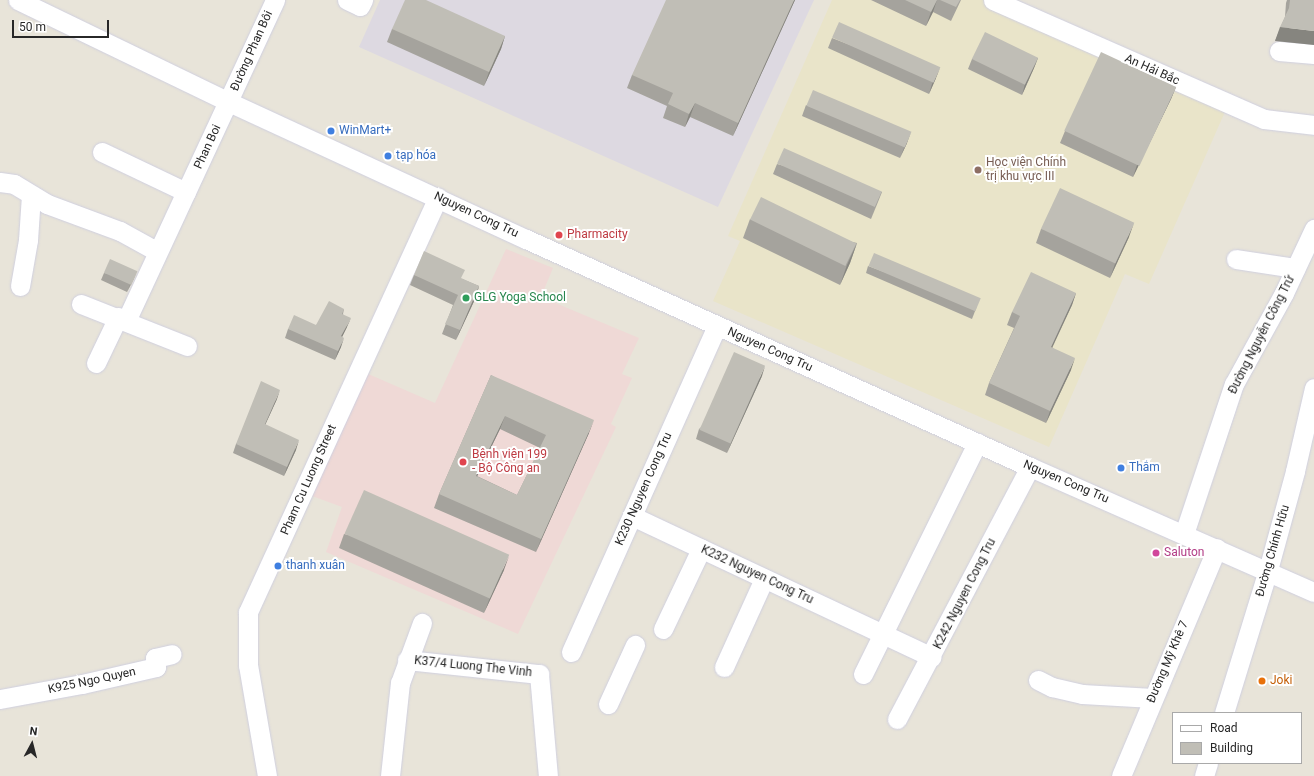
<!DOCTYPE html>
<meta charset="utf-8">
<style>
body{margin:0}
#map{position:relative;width:1314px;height:776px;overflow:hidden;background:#e8e4d9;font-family:Roboto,sans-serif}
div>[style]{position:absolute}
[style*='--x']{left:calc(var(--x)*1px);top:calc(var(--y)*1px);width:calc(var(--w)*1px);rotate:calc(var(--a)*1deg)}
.industrial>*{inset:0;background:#ddd9e1}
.education>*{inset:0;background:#e9e4c9}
.medical>*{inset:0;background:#efd9d6}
.roads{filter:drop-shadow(0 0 1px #cfcfdf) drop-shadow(0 0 1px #cfcfdf)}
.minor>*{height:19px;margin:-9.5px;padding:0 9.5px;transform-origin:9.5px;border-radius:9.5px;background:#fff}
.wall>*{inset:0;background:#a5a39d}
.shaded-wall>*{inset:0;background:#86857f}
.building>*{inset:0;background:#c0beb6;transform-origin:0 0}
.dots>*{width:11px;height:11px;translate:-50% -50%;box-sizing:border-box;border:2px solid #fff;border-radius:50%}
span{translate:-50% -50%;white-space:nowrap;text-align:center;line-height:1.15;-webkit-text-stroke:4px #fff;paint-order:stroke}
.street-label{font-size:12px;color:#272727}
.shop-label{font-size:12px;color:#366cbe}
.left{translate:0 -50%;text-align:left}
.education-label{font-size:12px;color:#785e54}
.health-label{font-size:12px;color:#be3a42}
.leisure-label{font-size:12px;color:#27864d}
.hotel-label{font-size:12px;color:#b23c85}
.food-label{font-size:12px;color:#c56008}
.legend{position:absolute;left:1172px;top:712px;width:130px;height:52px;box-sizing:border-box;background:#fff;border:1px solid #a9a9a9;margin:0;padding:5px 7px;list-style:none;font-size:12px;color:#272727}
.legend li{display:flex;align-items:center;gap:8px;height:20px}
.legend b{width:20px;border:1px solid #a9a9a9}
.north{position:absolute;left:12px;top:724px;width:40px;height:40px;-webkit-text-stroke:3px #fff;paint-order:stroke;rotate:7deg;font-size:11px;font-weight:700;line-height:16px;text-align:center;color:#272727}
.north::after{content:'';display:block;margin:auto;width:14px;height:18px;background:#272727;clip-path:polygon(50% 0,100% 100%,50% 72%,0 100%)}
.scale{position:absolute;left:12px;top:20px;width:97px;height:18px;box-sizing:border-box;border:2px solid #272727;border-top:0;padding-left:5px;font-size:12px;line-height:14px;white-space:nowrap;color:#272727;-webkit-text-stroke:3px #fff;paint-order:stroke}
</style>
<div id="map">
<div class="industrial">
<div style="clip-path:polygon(380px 0,814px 0,718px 207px,359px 47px)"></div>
</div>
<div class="education">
<div style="clip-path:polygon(832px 0,988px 0,1228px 105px,1149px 284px,1125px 274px,1049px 447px,713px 301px,740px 241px,728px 236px)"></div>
</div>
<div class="medical">
<div style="clip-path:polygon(506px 249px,553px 268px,541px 297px,639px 338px,622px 374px,632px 378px,611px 424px,616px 427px,518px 634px,326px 552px,342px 507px,312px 496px,366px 373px,435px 403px)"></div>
</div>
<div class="roads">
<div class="minor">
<div style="--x:18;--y:0;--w:234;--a:25.8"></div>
<div style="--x:229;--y:102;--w:327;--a:24.8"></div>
<div style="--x:526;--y:239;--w:553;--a:24.34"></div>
<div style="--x:1030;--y:467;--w:310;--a:23.8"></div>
<div style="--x:347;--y:0;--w:14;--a:25"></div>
<div style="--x:360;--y:6;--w:7;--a:-63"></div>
<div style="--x:993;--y:0;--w:296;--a:23.7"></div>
<div style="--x:1264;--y:119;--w:50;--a:6.8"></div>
<div style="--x:1279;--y:51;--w:35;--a:5"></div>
<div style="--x:102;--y:152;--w:93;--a:25.5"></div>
<div style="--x:0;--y:182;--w:14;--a:8"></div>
<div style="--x:14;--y:184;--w:39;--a:31"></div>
<div style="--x:47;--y:204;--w:78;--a:20.3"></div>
<div style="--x:120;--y:231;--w:43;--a:28.9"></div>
<div style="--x:1236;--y:259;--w:60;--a:8.7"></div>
<div style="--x:20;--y:286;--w:47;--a:-80.1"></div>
<div style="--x:28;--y:240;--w:45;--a:-86.2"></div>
<div style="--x:81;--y:304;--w:114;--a:21.6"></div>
<div style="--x:126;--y:321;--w:354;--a:-65.1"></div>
<div style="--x:96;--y:363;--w:51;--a:-64.4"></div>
<div style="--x:632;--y:516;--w:331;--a:25.2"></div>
<div style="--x:1184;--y:534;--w:158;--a:-71.6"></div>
<div style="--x:1234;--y:384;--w:104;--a:-61.2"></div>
<div style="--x:1284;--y:293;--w:71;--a:-64.9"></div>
<div style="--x:663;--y:629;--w:89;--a:-64.6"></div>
<div style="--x:571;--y:652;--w:357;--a:-65.9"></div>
<div style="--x:407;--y:660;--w:133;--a:6.1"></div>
<div style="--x:539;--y:674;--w:102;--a:85"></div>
<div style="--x:724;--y:667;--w:97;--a:-65.6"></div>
<div style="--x:863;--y:674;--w:258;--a:-63.7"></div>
<div style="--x:1038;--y:680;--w:16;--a:27"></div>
<div style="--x:1052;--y:687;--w:31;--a:13"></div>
<div style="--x:1082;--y:694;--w:71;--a:3.2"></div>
<div style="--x:0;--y:699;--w:83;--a:-10.4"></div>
<div style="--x:82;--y:684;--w:76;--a:-12.9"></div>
<div style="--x:156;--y:667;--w:9;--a:-96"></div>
<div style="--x:155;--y:658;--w:17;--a:-13"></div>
<div style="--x:608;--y:704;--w:65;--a:-65.4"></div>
<div style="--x:1224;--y:713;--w:150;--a:-72.9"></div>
<div style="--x:1268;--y:570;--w:103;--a:-74.7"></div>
<div style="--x:1295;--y:471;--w:85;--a:-77.1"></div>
<div style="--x:897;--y:719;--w:285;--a:-62.2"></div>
<div style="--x:267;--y:776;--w:113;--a:-99.7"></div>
<div style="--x:248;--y:665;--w:53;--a:-90"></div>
<div style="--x:248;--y:612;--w:456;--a:-65.4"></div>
<div style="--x:390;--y:776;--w:94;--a:-83.9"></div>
<div style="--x:400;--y:683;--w:64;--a:-69.9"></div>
<div style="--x:1121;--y:776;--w:247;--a:-67.2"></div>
<div style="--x:1204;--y:776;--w:14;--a:-73"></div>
</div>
</div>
<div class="wall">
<div style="clip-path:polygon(795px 0,733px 136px,690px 117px,685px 127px,663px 118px,667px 106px,627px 88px,632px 75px)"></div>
<div style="clip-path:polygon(871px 0,961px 0,951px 21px,933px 12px,926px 26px)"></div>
<div style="clip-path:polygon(1287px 0,1314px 0,1275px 41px,1285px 17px,1286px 3px)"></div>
<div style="clip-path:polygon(392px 29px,505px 36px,501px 49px,484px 86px,387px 42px)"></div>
<div style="clip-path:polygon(832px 38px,936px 78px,929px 94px,828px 48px)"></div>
<div style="clip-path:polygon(1038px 58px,1034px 68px,1022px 95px,968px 69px,972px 59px)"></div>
<div style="clip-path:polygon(1176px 87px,1171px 99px,1133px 177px,1060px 143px,1065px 131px)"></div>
<div style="clip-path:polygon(806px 105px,907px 143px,900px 158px,802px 116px)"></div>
<div style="clip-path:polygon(777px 164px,882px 192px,878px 202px,871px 219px,773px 174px)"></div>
<div style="clip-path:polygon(750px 219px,857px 243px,850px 263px,840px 285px,743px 238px)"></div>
<div style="clip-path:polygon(1041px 229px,1129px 237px,1110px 278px,1036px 243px)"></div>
<div style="clip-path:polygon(868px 266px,977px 306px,972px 319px,866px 273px)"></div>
<div style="clip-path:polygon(104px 273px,134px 278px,127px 292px,101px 280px)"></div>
<div style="clip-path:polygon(414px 275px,462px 279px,479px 286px,476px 297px,456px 340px,442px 334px,453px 305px,410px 285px)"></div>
<div style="clip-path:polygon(1076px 293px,1072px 305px,1052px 347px,1071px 370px,1046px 423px,985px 395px,989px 383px,1014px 328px,1007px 325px,1012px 312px)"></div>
<div style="clip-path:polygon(344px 309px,343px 314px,347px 327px,342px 337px,341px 347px,335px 360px,285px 338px,288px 329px,316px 325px)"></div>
<div style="clip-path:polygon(evenodd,491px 375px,589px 433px,536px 552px,434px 508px,439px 494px,491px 375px,500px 429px,540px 448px,517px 495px,477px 476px,500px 429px)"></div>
<div style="clip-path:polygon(762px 376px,727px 453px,696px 439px,699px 429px)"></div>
<div style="clip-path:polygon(277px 399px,265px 425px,296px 450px,284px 476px,233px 453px,236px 444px)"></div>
<div style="clip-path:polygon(344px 534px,504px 570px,484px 613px,339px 548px)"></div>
</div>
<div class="shaded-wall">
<div style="clip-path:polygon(794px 0,795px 0,733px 136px,738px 123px)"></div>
<div style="clip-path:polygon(937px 0,933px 12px,926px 26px,931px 12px)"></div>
<div style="clip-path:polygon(1280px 27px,1314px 31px,1314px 45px,1275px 41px)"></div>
<div style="clip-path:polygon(505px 36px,501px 49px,484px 86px,489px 72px)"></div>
<div style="clip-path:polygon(1038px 58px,1034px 68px,1022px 95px,1025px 84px)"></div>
<div style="clip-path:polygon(940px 68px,936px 78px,929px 94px,932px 84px)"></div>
<div style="clip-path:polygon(1176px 87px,1171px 99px,1133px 177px,1137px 165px)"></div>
<div style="clip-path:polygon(695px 103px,690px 117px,685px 127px,689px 114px)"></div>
<div style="clip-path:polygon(911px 132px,907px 143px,900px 158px,904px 148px)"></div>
<div style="clip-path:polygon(1134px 223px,1129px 237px,1110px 278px,1115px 264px)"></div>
<div style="clip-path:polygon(857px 243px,850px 263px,840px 285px,847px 265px)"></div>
<div style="clip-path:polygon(137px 271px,134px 278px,127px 292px,130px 285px)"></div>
<div style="clip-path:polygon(479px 286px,476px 297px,456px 340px,460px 330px)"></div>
<div style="clip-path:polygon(1076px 293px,1072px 305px,1047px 359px,1051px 347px)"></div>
<div style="clip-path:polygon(351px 318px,347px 327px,338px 345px,341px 336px)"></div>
<div style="clip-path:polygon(344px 338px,341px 347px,335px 360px,338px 351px)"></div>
<div style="clip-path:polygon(1075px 358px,1071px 370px,1046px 423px,1050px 411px)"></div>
<div style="clip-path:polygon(765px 366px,762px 376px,727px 453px,731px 443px)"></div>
<div style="clip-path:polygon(280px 390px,277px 399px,261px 434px,265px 424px)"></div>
<div style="clip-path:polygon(505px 416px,500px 429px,471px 489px,476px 476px)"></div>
<div style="clip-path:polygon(594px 420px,589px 433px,536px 552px,541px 539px)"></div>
<div style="clip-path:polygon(299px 440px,296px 450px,284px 476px,287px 467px)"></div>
<div style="clip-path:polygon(509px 556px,504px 570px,484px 613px,489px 600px)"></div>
</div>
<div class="building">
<div style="clip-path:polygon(405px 0,426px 0,505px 36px,489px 72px,392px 29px)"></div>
<div style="clip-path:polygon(666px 0,794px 0,738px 123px,695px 103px,689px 114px,668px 104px,673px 93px,632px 75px)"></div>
<div style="clip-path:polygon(905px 0,937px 0,931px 12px)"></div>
<div style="clip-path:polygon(940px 0,960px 0,956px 7px)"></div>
<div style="clip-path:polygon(1290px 0,1314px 0,1314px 31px,1280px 27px,1289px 8px)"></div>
<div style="left:839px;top:22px;width:111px;height:17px;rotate:24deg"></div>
<div style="left:985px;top:32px;width:59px;height:30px;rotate:26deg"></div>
<div style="left:1101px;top:52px;width:83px;height:87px;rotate:25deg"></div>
<div style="left:813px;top:90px;width:107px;height:17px;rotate:23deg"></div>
<div style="left:784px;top:148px;width:107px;height:17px;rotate:24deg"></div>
<div style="left:1060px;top:188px;width:82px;height:45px;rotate:25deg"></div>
<div style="left:761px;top:197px;width:106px;height:25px;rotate:26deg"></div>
<div style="clip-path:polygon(424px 251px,465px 270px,461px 278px,479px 286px,460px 330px,445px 324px,458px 295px,414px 275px)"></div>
<div style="left:874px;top:253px;width:116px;height:14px;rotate:23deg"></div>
<div style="left:110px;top:259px;width:30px;height:15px;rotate:24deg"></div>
<div style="clip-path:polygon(1031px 272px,1076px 293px,1051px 347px,1075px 358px,1050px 411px,989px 383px,1020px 316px,1012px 312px)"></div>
<div style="clip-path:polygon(329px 301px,344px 309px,342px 314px,351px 318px,341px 336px,344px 338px,338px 351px,288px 329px,294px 315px,316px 325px)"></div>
<div style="left:734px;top:352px;width:34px;height:85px;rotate:24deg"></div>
<div style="clip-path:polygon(evenodd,491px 375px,594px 420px,541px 539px,439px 494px,491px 375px,505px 416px,546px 435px,517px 495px,476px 476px,505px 416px)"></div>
<div style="clip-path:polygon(261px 381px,280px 390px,265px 424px,299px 440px,287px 467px,236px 444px)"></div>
<div style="left:364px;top:490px;width:159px;height:48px;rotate:24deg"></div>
</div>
<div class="dots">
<div style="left:331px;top:131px;background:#3f7fe0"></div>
<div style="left:388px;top:156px;background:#3f7fe0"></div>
<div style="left:978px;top:170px;background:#8d6e63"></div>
<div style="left:559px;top:235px;background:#e0444e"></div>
<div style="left:466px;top:298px;background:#2e9e5b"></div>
<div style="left:463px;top:462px;background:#e0444e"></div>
<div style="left:1121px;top:468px;background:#3f7fe0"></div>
<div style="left:1156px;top:553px;background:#d1479c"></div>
<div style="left:278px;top:566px;background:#3f7fe0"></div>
<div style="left:1262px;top:681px;background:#e8710a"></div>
</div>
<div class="street-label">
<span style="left:252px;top:51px;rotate:-66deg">Đường Phan Bôi</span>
<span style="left:1152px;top:70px;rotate:24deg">An Hải Bắc</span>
<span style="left:208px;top:147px;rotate:-65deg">Phan Boi</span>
<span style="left:476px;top:215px;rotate:25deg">Nguyen Cong Tru</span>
<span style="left:1262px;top:335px;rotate:-63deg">Đường Nguyễn Công Trứ</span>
<span style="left:770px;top:350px;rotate:24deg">Nguyen Cong Tru</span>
<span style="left:309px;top:480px;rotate:-66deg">Pham Cu Luong Street</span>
<span style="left:1066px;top:482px;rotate:23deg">Nguyen Cong Tru</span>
<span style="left:644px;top:489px;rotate:-66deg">K230 Nguyen Cong Tru</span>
<span style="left:1273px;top:551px;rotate:-74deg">Đường Chính Hữu</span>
<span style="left:757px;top:575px;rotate:25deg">K232 Nguyen Cong Tru</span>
<span style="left:965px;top:594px;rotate:-63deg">K242 Nguyen Cong Tru</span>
<span style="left:1168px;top:662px;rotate:-67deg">Đường Mỹ Khê 7</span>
<span style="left:473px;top:667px;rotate:6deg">K37/4 Luong The Vinh</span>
<span style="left:92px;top:681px;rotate:-12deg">K925 Ngo Quyen</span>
</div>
<div class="shop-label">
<span class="left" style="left:339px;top:131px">WinMart+</span>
<span class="left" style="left:396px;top:156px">tạp hóa</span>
<span class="left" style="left:1129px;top:468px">Thắm</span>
<span class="left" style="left:286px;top:566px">thanh xuân</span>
</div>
<div class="education-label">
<span class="left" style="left:986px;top:170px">Học viện Chính<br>trị khu vực III</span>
</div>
<div class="health-label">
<span class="left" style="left:567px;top:235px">Pharmacity</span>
<span class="left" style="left:472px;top:462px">Bệnh viện 199<br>- Bộ Công an</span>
</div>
<div class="leisure-label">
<span class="left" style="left:474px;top:298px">GLG Yoga School</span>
</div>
<div class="hotel-label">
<span class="left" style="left:1164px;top:553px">Saluton</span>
</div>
<div class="food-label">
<span class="left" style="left:1270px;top:681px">Joki</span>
</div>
<ul class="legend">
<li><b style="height:5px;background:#fff"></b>Road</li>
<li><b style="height:11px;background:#c0beb6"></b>Building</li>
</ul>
<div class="north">N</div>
<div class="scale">50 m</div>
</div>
